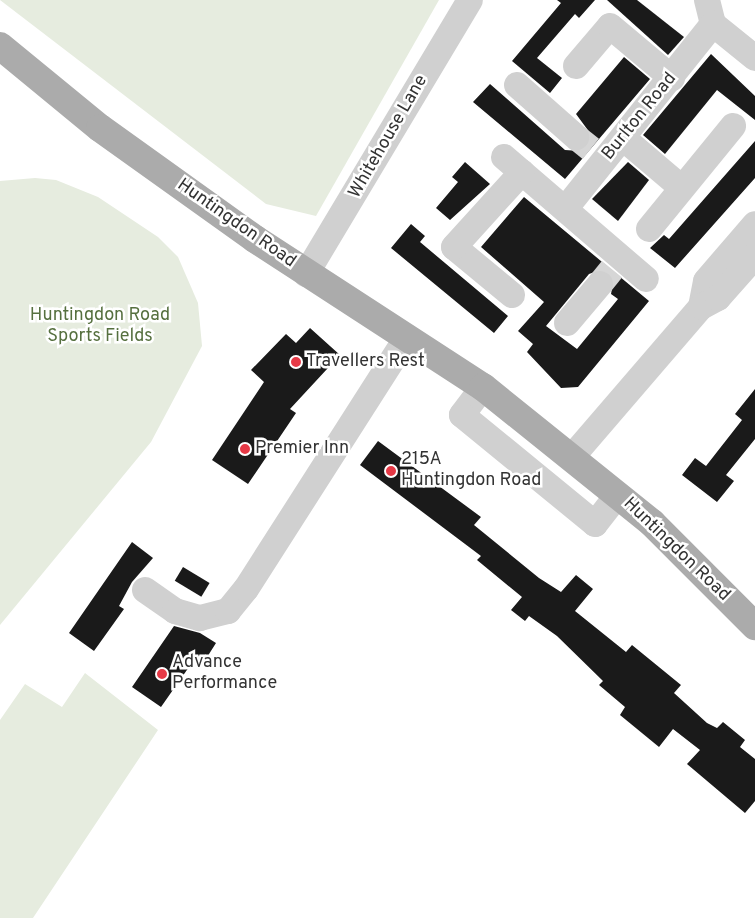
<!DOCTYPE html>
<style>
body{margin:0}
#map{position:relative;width:755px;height:918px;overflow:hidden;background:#fff;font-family:Overpass,sans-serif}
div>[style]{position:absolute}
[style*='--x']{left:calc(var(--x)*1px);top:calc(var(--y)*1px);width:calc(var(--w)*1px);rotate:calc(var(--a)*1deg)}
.green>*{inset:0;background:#e6ecdf}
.building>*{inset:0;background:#1a1a1a;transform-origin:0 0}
.minor-tunnel>*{height:26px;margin-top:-13px;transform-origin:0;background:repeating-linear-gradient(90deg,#d6d6d6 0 26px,transparent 0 39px)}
.minor>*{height:26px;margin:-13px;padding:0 13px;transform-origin:13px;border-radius:13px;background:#d0d0d0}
.major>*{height:28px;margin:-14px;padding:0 14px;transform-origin:14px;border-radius:14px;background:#ababab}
.dots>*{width:14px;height:14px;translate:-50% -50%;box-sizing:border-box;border:2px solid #fff;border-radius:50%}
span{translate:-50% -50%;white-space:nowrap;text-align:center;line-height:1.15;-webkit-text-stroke:5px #fff;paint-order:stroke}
.street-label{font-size:18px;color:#333}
.park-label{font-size:18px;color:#56703f}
.poi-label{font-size:18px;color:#333}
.left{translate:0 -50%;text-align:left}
</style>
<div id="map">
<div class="green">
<div style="clip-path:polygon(0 0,439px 0,316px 216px,266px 204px)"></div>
<div style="clip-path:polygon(35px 178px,56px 180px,98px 197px,158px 237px,178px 257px,198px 303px,202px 346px,151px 442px,0 625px,0 181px)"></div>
<div style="clip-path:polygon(85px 673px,158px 730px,33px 918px,0 918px,0 720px,25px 684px,62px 707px)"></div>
</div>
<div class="building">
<div style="clip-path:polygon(557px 0,595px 0,579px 18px,575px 14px,537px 58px,562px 78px,550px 93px,512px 61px,561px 3px)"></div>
<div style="clip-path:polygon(607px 0,637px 0,684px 37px,668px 55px)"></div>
<div style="clip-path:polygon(711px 54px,755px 96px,755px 120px,717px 90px,665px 154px,643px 135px)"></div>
<div style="clip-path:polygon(624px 57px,650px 79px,565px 179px,473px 102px,490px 84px,565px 150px,580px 151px,588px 147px,590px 133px,576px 114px)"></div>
<div style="clip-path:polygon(755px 141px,755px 178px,675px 268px,650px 248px,664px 235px,669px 239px)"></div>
<div style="clip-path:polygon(465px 162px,490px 184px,450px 220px,436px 208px,458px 182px,452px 177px)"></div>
<div style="clip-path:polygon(628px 162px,649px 180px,618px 221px,592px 199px)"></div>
<div style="clip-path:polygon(evenodd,524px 197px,649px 301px,578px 387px,561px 388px,527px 352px,533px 344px,518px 331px,544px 302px,481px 247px,524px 197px,603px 269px,614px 278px,611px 294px,618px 299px,577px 349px,546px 326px,589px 274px,603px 269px)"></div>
<div style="clip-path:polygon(411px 224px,425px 236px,420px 242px,508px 316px,494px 333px,391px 248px)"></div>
<div style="clip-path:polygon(310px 328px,340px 355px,290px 409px,296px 413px,248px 484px,212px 460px,264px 382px,251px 370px,286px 334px,296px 343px)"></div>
<div style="clip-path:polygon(755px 389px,755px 439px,726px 475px,734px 481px,717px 502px,682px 475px,695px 458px,706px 466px,742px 420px,735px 414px)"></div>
<div style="clip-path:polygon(378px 441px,481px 517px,474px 525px,539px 578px,561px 592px,576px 575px,593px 589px,575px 611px,626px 652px,632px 645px,681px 685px,674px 693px,707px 723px,717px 728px,723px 722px,745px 740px,740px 747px,755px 759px,755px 801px,745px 813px,687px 764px,700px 750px,673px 729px,659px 747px,620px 715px,625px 707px,599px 685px,603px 681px,557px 636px,529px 616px,525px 621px,511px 610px,522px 597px,477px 560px,481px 556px,360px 465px)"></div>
<div style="clip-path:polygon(132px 542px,153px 558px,132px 582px,119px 606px,124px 609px,94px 651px,69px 633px)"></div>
<div style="left:183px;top:567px;width:31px;height:16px;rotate:31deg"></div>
<div style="clip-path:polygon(174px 626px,200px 633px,216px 643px,204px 662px,196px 657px,161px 707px,132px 687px)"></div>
</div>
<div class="minor-tunnel">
<div style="--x:576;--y:137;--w:19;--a:39"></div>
<div style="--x:600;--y:284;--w:19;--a:-51"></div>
</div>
<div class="minor">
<div style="--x:707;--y:0;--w:25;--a:76"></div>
<div style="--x:713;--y:24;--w:54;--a:39"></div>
<div style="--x:576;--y:66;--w:52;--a:-49.6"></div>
<div style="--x:610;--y:26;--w:81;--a:40"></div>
<div style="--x:517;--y:85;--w:79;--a:41.4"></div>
<div style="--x:623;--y:138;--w:77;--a:40.3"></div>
<div style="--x:504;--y:157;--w:187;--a:40.7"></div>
<div style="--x:566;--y:208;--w:236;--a:-51.4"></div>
<div style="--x:649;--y:229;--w:133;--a:-50.8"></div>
<div style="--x:306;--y:274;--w:319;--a:-59.1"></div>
<div style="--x:512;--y:295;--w:75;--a:-140.4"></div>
<div style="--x:454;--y:247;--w:101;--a:-47.8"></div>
<div style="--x:701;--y:307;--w:26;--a:-79"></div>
<div style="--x:706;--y:281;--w:75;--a:-49.3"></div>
<div style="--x:567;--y:323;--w:51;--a:-49.8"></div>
<div style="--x:483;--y:387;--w:35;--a:127"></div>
<div style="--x:462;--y:415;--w:172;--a:39.3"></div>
<div style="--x:595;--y:524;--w:37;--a:-52"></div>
<div style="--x:571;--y:458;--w:199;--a:-49.3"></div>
<div style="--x:701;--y:307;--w:19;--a:-28"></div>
<div style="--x:718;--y:298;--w:56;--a:-48.6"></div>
<div style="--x:145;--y:590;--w:37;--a:35"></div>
<div style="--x:175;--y:611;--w:26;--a:16"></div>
<div style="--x:200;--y:618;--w:29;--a:-14"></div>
<div style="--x:228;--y:611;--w:28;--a:-51"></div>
<div style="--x:246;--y:589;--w:299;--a:-57.4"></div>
</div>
<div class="major">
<div style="--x:0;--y:46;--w:129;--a:39.4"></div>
<div style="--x:100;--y:128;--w:191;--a:35.6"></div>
<div style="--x:255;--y:239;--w:272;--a:33"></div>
<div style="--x:483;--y:387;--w:217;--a:38.8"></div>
<div style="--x:652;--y:523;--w:146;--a:45"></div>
</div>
<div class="dots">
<div style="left:296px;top:362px;background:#e63946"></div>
<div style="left:245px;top:449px;background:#e63946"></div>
<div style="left:391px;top:471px;background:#e63946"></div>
<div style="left:162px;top:674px;background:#e63946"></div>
</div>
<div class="street-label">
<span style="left:640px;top:117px;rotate:-51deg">Burlton Road</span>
<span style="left:389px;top:137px;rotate:-60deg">Whitehouse Lane</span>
<span style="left:236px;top:224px;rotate:35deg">Huntingdon Road</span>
<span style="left:676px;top:550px;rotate:44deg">Huntingdon Road</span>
</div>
<div class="park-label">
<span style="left:100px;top:327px">Huntingdon Road<br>Sports Fields</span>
</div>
<div class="poi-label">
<span class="left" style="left:306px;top:362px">Travellers Rest</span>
<span class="left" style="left:255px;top:449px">Premier Inn</span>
<span class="left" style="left:401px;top:471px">215A<br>Huntingdon Road</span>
<span class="left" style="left:172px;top:674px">Advance<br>Performance</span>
</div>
</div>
